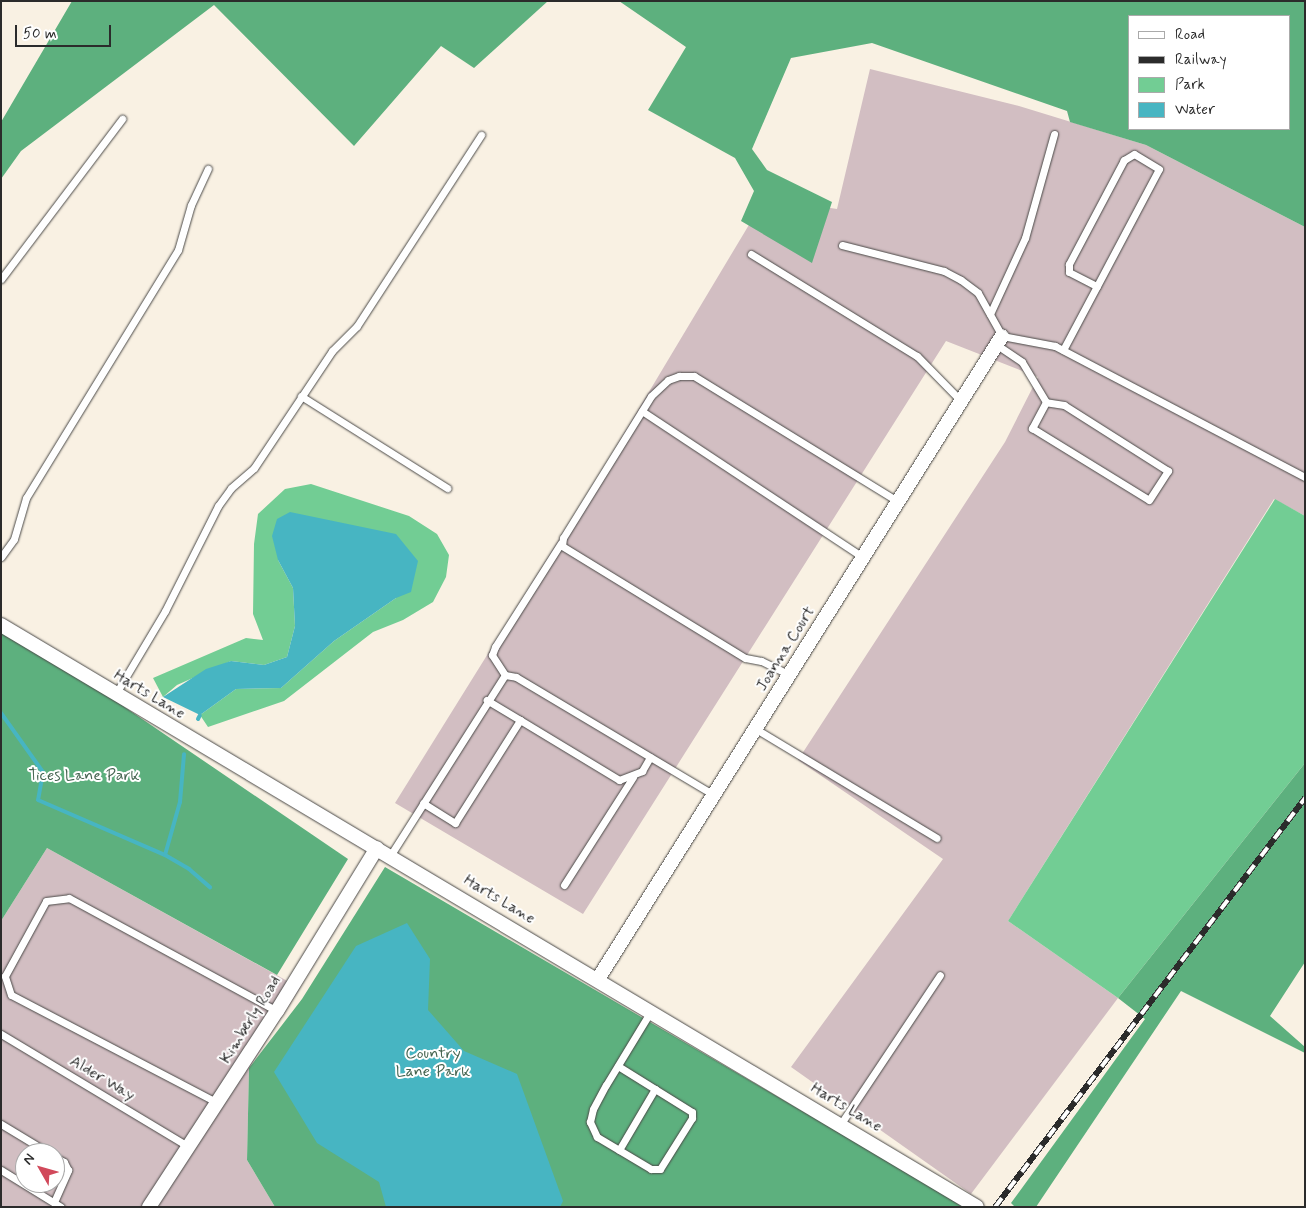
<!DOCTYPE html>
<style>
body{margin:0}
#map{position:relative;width:1306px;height:1208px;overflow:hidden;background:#f9f1e3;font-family:Mynerve,sans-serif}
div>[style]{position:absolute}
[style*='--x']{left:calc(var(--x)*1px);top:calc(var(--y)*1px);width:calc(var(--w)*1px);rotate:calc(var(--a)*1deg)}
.industrial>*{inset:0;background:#d2bec2}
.green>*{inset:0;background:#72cd94}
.forest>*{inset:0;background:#5db07e}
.water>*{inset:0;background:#47b5c2}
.stream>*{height:4px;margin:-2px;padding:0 2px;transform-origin:2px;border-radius:2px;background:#47b5c2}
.roads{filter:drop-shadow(0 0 1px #4a4947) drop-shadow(0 0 1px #4a4947)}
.service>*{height:7px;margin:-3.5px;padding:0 3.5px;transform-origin:3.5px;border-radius:3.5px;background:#fff}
.minor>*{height:14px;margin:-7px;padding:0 7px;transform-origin:7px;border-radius:7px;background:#fff}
.rail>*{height:5.5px;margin-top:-2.75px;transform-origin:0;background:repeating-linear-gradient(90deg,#fff 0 11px,#2b2b2b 0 22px);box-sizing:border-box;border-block:1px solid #2b2b2b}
span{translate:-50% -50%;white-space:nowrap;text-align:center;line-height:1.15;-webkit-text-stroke:4px #fff;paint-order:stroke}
.street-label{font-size:16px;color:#2b2b2b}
.park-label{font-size:16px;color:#446450}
.frame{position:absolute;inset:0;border:2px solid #2b2b2b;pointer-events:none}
.legend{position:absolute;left:1128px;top:15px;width:162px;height:115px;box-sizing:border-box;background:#fff;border:1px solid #aaa;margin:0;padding:6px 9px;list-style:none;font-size:15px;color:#2b2b2b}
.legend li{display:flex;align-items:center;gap:10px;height:25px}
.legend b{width:25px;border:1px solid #aaa}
.north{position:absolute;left:15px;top:1143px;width:50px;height:50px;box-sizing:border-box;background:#fff;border:1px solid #aaa;border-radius:50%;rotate:308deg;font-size:14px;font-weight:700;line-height:20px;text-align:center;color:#2b2b2b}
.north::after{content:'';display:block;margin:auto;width:18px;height:22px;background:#d1495b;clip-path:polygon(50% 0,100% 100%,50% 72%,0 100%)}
.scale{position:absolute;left:15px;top:25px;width:96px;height:22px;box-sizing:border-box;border:2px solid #2b2b2b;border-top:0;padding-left:6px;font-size:15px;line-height:18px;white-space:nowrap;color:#2b2b2b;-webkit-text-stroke:4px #fff;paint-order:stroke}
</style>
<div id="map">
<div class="industrial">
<div style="clip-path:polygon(870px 69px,1019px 106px,1146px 145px,1305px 227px,1305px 516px,1274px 499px,1008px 921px,1118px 998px,971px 1194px,791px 1067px,943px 859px,798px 760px,1005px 442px,1038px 377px,946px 341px,583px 914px,395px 803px,598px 477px,765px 198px,837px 209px)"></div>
<div style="clip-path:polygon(evenodd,47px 848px,300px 988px,249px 1068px,247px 1160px,275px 1207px,1px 1207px,1px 921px,47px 848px,25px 1153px,55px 1153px,55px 1183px,25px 1183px,25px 1153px)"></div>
</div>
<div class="green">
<div style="clip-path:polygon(311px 484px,409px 516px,437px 534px,449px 555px,446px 577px,433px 602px,403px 620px,373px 632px,284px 701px,208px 727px,200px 715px,236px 689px,281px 688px,334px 641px,396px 598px,278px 560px,293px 588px,295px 626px,287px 657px,264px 665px,231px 661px,177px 685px,163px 697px,153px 678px,246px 638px,263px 640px,253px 614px,254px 544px,258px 514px,285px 489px)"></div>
<div style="clip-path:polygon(1275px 499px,1305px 516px,1305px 763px,1118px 998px,1008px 921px)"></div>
</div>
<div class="forest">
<div style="clip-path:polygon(72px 1px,548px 1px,474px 68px,441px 46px,354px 146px,214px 5px,21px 151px,1px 179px,1px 122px)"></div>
<div style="clip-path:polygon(evenodd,619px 1px,1305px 1px,1305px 227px,1146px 145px,1070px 122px,1067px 111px,872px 43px,791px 58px,752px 149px,767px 170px,832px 202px,812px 263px,741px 221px,754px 191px,735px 158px,648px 110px,686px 47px,619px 1px,1130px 16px,1290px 16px,1290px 129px,1130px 129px,1130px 16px)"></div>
<div style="clip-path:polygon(1px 623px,348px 859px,277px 975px,47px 848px,1px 921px)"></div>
<div style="clip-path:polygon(1305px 763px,1305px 962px,1270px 1016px,1305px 1047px,1305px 1053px,1181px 991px,1036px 1207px,1015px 1207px,1011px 1203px,1145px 1019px,1118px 998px)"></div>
<div style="clip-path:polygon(385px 867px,966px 1207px,275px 1207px,247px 1160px,249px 1068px,302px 999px)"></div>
</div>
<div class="water">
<div style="clip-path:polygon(290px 512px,396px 534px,418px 561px,411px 592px,396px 598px,334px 641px,281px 688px,236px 689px,200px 715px,163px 697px,206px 669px,231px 661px,264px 665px,287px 657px,295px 626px,293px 588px,278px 560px,272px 536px,277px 519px)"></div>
<div style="clip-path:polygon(407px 923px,430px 959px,428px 1010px,464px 1051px,517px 1074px,563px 1201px,560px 1207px,386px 1207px,379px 1182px,317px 1143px,274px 1072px,356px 946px)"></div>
</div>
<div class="stream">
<div style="--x:1;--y:713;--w:72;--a:54.6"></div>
<div style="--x:43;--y:772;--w:28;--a:100"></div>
<div style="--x:38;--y:800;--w:138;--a:23.4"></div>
<div style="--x:165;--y:855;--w:55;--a:-74.2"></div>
<div style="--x:180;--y:802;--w:48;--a:-85.2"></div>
<div style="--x:198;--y:719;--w:4;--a:-63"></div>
<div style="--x:165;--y:855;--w:28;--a:30"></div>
<div style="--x:189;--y:869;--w:28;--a:41"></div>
</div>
<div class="roads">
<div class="service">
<div style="--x:842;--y:245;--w:105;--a:14.3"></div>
<div style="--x:944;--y:271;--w:19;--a:28"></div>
<div style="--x:961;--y:280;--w:21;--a:37"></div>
<div style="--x:978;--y:293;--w:49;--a:60.8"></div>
<div style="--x:1002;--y:336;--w:54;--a:10.7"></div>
<div style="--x:1055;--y:346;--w:282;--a:27.7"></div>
<div style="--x:751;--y:254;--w:195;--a:31.6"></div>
<div style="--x:917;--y:356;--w:64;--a:45.6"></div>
<div style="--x:1;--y:279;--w:201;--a:-52.9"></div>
<div style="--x:990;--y:314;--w:84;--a:-65.3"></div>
<div style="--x:1025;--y:238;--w:108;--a:-74.4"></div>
<div style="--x:997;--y:345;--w:30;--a:34"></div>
<div style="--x:1022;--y:362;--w:47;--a:59"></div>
<div style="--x:1046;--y:402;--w:30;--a:118"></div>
<div style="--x:1032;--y:428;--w:137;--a:31.6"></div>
<div style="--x:1149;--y:500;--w:35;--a:-57"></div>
<div style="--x:1168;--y:471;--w:123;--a:-147.6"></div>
<div style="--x:1064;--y:405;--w:18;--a:-171"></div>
<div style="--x:1063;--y:350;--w:72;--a:-62"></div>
<div style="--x:1097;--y:286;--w:132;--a:-62.1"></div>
<div style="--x:1159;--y:169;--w:29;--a:-149"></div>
<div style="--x:1134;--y:154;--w:12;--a:149"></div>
<div style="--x:1124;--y:160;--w:118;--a:117.9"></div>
<div style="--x:1069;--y:264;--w:8;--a:90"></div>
<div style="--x:1069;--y:272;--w:31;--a:27"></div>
<div style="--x:301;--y:396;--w:173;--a:32.2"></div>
<div style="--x:642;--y:411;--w:266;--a:33.5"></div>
<div style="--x:1;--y:557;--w:22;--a:-54"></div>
<div style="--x:14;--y:539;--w:43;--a:-73.7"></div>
<div style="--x:26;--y:498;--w:291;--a:-58.5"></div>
<div style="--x:178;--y:250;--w:47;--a:-73.9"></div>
<div style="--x:191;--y:205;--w:40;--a:-65"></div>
<div style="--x:505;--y:675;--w:24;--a:-123"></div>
<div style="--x:492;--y:655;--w:9;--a:-69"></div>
<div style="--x:495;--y:647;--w:123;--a:-57.6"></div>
<div style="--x:790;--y:675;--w:32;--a:-154"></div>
<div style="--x:761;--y:661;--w:16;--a:-169"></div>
<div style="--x:745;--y:658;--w:215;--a:-148.5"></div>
<div style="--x:562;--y:546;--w:8;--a:-83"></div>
<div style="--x:563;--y:538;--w:167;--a:-58.2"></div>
<div style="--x:651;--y:396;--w:23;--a:-43"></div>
<div style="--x:668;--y:380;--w:12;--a:-20"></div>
<div style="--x:679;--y:376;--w:15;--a:0"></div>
<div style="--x:694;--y:376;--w:241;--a:31.6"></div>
<div style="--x:115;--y:695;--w:98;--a:-59.2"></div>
<div style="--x:165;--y:611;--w:118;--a:-63.2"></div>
<div style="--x:218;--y:506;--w:22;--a:-54"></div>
<div style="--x:231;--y:488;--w:30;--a:-41"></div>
<div style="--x:254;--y:468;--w:141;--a:-56.3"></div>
<div style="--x:332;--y:351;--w:35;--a:-45"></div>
<div style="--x:357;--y:326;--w:228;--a:-57"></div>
<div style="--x:520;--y:720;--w:116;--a:31.2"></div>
<div style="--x:619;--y:780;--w:25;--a:-21"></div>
<div style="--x:642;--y:771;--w:16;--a:-60"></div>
<div style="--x:756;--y:729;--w:211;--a:31.1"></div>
<div style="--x:423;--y:803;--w:38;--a:32"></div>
<div style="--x:455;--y:823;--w:122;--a:-57.7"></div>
<div style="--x:520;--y:720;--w:39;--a:-149"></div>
<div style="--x:390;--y:856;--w:214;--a:-57.6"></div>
<div style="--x:505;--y:675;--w:11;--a:10"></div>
<div style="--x:516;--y:677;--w:230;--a:30.8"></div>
<div style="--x:564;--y:885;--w:128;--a:-57.4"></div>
<div style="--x:1;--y:1034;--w:219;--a:31"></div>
<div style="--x:618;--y:1066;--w:87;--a:31.9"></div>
<div style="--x:692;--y:1112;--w:6;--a:90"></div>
<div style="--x:692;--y:1118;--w:60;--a:122.1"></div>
<div style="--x:660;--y:1169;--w:9;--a:180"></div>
<div style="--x:651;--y:1169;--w:63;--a:-149.3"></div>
<div style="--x:597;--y:1137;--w:17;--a:-115"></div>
<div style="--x:590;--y:1122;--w:13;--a:-77"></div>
<div style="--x:593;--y:1109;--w:27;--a:-62"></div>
<div style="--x:606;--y:1085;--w:87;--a:-58.7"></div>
<div style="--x:218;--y:1103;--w:233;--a:-152.4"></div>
<div style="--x:11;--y:995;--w:20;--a:-108"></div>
<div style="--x:5;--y:976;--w:85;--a:-61.3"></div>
<div style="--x:46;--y:901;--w:23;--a:-7"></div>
<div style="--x:69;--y:898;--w:237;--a:28.5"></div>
<div style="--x:1;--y:1124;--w:56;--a:31.1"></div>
<div style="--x:840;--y:1125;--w:180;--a:-56.3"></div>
<div style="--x:619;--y:1150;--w:71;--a:-59.5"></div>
<div style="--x:1;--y:1170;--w:70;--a:31.7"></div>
<div style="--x:54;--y:1202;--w:35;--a:-66"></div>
<div style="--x:68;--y:1170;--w:9;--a:-117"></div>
<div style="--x:64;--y:1162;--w:10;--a:-151"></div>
</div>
<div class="minor">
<div style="--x:1;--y:625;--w:1136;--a:30.81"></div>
<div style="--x:598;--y:979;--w:759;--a:-57.86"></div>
<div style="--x:149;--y:1207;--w:234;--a:-56.9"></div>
<div style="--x:277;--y:1011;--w:191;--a:-58.5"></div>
</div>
</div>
<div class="rail">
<div style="--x:995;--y:1207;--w:513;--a:-52.84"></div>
</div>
<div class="street-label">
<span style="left:786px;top:649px;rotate:-58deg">Joanna Court</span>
<span style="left:149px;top:695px;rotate:31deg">Harts Lane</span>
<span style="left:499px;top:900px;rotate:31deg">Harts Lane</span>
<span style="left:251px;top:1020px;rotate:-58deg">Kimberly Road</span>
<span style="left:102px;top:1079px;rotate:31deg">Alder Way</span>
<span style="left:846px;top:1108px;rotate:31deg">Harts Lane</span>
</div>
<div class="park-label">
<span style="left:84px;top:776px">Tices Lane Park</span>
<span style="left:433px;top:1063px">Country<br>Lane Park</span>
</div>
<div class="frame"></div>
<ul class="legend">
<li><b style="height:6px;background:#fff"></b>Road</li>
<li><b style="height:6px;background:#2b2b2b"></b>Railway</li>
<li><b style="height:14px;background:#72cd94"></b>Park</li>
<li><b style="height:14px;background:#47b5c2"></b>Water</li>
</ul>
<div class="north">N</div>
<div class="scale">50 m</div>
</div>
